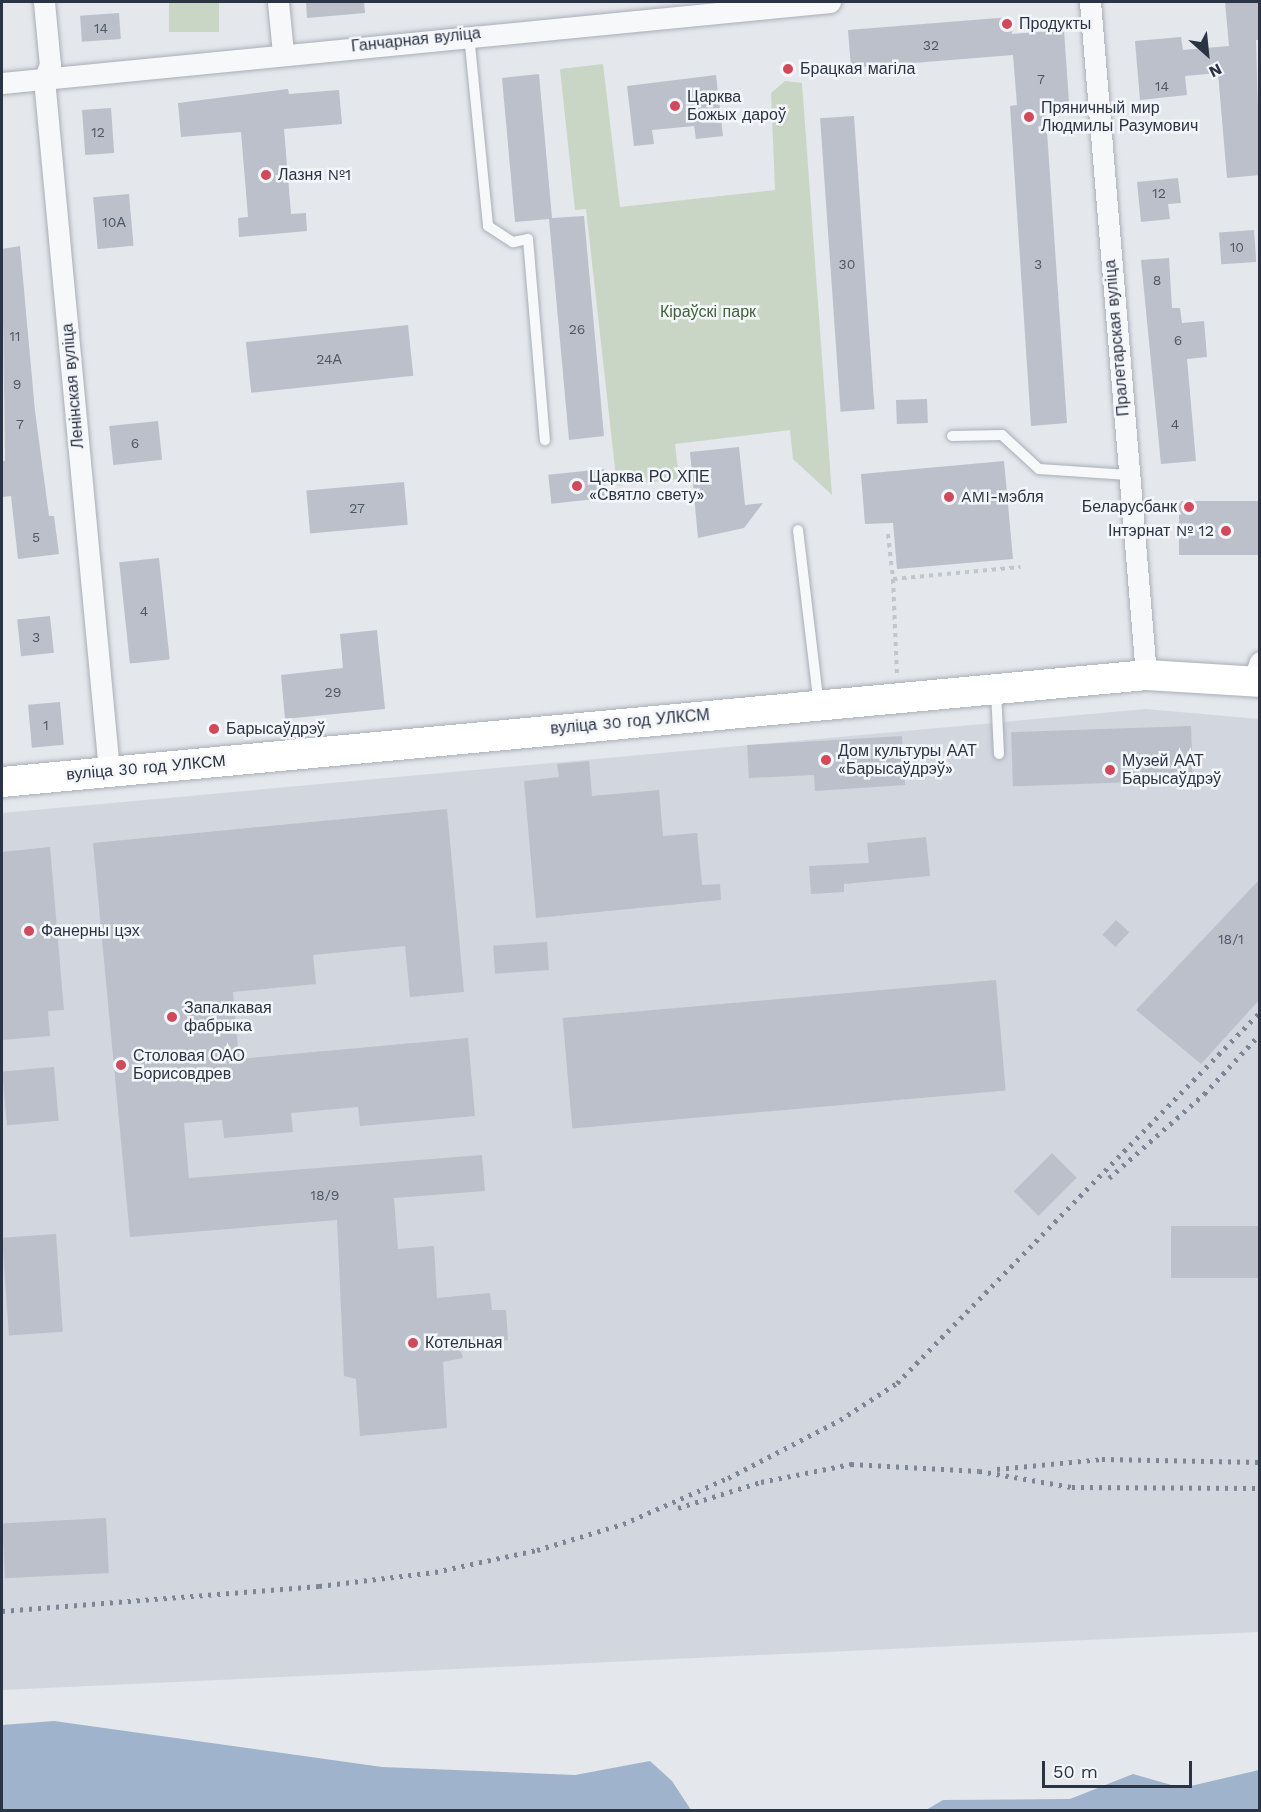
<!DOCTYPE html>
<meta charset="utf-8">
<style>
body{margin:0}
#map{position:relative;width:1261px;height:1812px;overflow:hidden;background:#e4e7ec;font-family:"Work Sans",sans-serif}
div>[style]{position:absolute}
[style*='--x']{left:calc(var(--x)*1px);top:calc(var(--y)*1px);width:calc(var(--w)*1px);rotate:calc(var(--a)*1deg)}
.built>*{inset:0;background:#d2d6de}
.green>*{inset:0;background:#c9d6c5;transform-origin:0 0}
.water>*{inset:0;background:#9fb4cc}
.building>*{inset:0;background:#bbc0ca;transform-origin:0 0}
.path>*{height:4px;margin-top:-2px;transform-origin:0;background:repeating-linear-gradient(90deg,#c2c5cb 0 4.5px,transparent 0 9px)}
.roads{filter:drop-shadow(0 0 2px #a9aeb7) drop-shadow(0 0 2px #a9aeb7)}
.lane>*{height:10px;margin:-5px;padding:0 5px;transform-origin:5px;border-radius:5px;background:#f7f8fa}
.street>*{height:21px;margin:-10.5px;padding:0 10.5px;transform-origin:10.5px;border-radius:10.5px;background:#f7f8fa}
.secondary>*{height:30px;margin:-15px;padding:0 15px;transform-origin:15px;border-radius:15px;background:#fff}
.rail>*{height:4.5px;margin-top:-2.25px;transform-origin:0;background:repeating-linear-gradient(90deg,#7d8696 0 3px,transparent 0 9px)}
.dots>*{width:16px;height:16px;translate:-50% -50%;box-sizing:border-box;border:3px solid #f4f6f9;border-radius:50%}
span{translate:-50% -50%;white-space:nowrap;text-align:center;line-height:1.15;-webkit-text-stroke:5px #f4f6f9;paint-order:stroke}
.number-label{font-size:14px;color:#4f5766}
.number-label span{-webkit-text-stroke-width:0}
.poi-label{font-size:16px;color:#2b3445}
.left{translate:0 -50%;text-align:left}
.right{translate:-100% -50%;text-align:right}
.street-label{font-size:16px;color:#2b3445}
.park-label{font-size:16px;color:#3f6138}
.frame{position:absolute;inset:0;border:3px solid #2b3445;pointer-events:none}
.north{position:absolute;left:1177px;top:24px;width:60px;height:60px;-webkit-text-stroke:4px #f4f6f9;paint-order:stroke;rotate:153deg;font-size:16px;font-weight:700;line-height:24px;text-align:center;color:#2b3445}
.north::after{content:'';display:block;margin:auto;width:21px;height:27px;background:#2b3445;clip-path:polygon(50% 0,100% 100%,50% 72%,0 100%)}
.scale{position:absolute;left:1042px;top:1761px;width:150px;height:27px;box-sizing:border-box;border:3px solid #2b3445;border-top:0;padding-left:8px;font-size:18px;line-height:21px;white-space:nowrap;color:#2b3445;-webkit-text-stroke:4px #f4f6f9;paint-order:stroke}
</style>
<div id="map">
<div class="built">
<div style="clip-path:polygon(1146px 709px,1259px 719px,1259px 1632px,2px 1690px,2px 813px)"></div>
</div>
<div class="green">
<div style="left:169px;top:2px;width:50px;height:30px"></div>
<div style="clip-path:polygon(603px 64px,620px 207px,775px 190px,771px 93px,785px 81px,802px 83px,832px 495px,793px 459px,790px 430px,675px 444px,679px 479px,617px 486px,586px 209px,575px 210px,560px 69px)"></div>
</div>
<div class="water">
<div style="clip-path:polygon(54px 1721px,382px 1767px,575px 1775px,650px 1761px,672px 1781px,691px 1810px,2px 1810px,2px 1725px)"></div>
<div style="clip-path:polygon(1259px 1770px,1259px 1810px,926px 1810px,943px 1800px,1070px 1799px,1133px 1774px,1182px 1788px)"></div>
</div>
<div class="building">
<div style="clip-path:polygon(306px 2px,364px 2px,365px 13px,307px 18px)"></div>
<div style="clip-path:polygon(1225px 2px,1260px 2px,1260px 40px,1256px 40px,1260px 175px,1227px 178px,1218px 73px,1185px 76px,1187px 95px,1140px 100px,1135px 41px,1181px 37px,1183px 50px,1229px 46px)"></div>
<div style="left:119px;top:13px;width:26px;height:39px;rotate:86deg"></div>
<div style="clip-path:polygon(1011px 17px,1012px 34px,1064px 30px,1069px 102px,1045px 103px,1067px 423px,1031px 426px,1010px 106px,1017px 105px,1013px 55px,851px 68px,848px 30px)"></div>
<div style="clip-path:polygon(539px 74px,552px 218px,584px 216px,604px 436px,569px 440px,549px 219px,515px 222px,502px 78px)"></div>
<div style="clip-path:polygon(716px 75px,723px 136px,696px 139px,694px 126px,652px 130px,654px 144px,634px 146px,627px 86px)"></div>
<div style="clip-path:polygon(288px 89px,289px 94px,339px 90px,342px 124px,284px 129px,291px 214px,306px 213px,307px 231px,239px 237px,238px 218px,248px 217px,241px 132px,181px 137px,178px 103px)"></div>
<div style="left:111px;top:108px;width:45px;height:29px;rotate:86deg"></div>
<div style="left:854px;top:116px;width:294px;height:34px;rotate:86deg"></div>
<div style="clip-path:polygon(1178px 178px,1181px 203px,1168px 204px,1170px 219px,1141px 222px,1137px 182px)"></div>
<div style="left:129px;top:194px;width:52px;height:36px;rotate:85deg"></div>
<div style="left:1254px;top:230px;width:32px;height:35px;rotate:86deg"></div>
<div style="clip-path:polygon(20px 246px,35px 411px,49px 516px,54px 516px,59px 554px,18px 559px,11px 496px,3px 497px,2px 484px,2px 461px,5px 461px,2px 249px)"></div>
<div style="clip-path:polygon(1169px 258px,1172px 308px,1180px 308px,1182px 323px,1204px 321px,1207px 357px,1187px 359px,1196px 461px,1161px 464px,1141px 260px)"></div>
<div style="left:408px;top:325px;width:51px;height:163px;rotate:84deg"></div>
<div style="left:927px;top:399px;width:24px;height:31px;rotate:88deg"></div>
<div style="left:158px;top:421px;width:39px;height:49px;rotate:84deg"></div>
<div style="clip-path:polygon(739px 447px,745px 505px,763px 503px,744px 528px,698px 538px,690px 452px)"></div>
<div style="clip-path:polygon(1004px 461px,1013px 559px,897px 569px,893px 523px,865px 524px,861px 474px)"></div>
<div style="left:604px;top:469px;width:29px;height:56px;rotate:84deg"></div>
<div style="left:404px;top:482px;width:43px;height:98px;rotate:85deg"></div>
<div style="left:1260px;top:501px;width:54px;height:81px;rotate:90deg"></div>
<div style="left:159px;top:558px;width:102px;height:40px;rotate:84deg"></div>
<div style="left:50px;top:616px;width:37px;height:33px;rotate:84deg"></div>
<div style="clip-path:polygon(377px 630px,385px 709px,285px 719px,281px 675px,343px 668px,340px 634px)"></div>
<div style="left:60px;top:702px;width:43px;height:32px;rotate:85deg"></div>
<div style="left:1191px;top:726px;width:54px;height:180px;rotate:88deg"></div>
<div style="clip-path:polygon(902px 736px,905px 785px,815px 791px,814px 775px,749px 778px,747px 745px)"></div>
<div style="clip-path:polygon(589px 761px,592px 796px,659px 790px,663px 836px,697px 833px,702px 885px,720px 884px,721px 900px,536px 918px,524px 781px,559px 777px,557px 764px)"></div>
<div style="clip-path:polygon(447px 809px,464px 992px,410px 997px,405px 946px,313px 955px,316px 984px,233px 992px,239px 1059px,468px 1038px,475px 1116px,360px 1126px,358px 1107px,291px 1113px,293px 1132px,224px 1138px,222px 1120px,184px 1123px,189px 1178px,482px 1155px,485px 1191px,394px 1198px,398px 1249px,434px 1246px,437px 1298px,490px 1293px,492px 1310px,506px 1310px,508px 1340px,459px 1346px,463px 1358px,443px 1362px,447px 1428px,360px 1436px,356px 1379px,344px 1376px,337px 1220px,130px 1237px,93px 843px)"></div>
<div style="clip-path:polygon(926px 837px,930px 876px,844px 884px,844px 892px,811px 894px,809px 866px,869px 863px,867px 843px)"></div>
<div style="clip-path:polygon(50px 847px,64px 1010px,48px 1011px,50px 1036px,2px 1040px,2px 852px)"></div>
<div style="clip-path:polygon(1260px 879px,1260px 999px,1201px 1064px,1136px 1010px)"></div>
<div style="left:1116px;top:920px;width:18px;height:20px;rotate:43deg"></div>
<div style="left:547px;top:942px;width:28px;height:54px;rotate:86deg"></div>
<div style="left:996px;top:980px;width:111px;height:435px;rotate:85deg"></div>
<div style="left:54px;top:1067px;width:54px;height:52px;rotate:85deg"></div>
<div style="left:1052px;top:1153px;width:35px;height:54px;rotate:45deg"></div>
<div style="left:1260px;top:1226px;width:52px;height:89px;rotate:90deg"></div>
<div style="left:56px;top:1234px;width:98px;height:54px;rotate:86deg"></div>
<div style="left:106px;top:1518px;width:55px;height:104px;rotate:87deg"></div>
</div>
<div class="path">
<div style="--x:888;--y:534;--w:45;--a:83.7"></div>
<div style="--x:893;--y:579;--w:128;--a:-5.4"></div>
<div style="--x:893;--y:579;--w:95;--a:87.6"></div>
</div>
<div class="roads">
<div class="lane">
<div style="--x:469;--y:35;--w:192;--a:84.3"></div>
<div style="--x:488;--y:226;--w:30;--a:33"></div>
<div style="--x:513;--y:242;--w:15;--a:-11"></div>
<div style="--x:528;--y:239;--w:202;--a:85.2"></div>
<div style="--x:952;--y:436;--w:50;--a:-1.1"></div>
<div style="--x:1002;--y:435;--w:50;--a:42.6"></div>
<div style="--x:1039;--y:469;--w:89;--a:3.9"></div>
<div style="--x:798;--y:530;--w:176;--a:83.2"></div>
<div style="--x:996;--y:692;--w:62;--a:87.2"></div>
</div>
<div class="street">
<div style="--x:44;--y:2;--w:63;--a:84.6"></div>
<div style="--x:50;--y:65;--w:15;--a:113"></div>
<div style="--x:44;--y:79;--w:695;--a:84.63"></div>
<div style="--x:278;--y:2;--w:51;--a:84.4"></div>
<div style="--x:1090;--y:2;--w:675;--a:85.24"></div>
<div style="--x:2;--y:83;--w:832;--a:-5.59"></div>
<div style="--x:1253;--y:681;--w:20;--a:-70"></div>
</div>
<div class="secondary">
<div style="--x:2;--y:782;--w:1149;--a:-5.34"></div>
<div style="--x:1146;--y:675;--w:114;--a:3.5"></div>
</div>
</div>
<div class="rail">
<div style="--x:1109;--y:1178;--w:127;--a:-41.5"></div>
<div style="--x:1204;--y:1094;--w:82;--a:-47"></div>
<div style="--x:997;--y:1469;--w:105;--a:-5.4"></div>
<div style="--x:1102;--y:1459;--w:158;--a:1.1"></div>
<div style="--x:678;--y:1508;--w:87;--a:-17.4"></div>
<div style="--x:761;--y:1482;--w:92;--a:-11.3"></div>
<div style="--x:851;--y:1464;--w:128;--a:3.1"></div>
<div style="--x:979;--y:1471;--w:94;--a:9.8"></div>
<div style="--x:1072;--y:1487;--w:188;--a:0.3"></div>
<div style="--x:2;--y:1611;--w:318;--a:-4.5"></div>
<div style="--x:319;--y:1586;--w:117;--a:-6.9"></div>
<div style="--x:435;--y:1572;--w:104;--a:-12.2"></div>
<div style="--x:537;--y:1550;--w:90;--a:-16.8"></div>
<div style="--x:623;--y:1524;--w:115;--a:-23.7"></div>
<div style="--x:728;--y:1478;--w:126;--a:-27.4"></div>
<div style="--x:840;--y:1420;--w:68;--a:-33"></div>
<div style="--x:897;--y:1383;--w:519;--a:-45.62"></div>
</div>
<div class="dots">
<div style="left:1007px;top:24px;background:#d1495b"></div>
<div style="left:788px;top:69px;background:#d1495b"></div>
<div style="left:675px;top:106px;background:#d1495b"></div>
<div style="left:1029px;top:117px;background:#d1495b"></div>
<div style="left:266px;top:175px;background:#d1495b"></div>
<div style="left:577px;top:486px;background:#d1495b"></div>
<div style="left:949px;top:497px;background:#d1495b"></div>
<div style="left:1189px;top:507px;background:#d1495b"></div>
<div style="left:1226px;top:531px;background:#d1495b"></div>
<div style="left:214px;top:729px;background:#d1495b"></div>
<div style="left:826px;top:760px;background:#d1495b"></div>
<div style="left:1110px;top:770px;background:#d1495b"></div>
<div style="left:29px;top:931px;background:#d1495b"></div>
<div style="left:172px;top:1017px;background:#d1495b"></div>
<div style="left:121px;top:1065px;background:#d1495b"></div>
<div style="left:413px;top:1343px;background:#d1495b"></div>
</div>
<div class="number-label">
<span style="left:101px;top:28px">14</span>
<span style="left:931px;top:45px">32</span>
<span style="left:1041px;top:79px">7</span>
<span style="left:1162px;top:86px">14</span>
<span style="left:98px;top:132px">12</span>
<span style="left:1159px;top:193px">12</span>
<span style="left:114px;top:222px">10А</span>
<span style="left:1237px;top:247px">10</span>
<span style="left:847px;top:264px">30</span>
<span style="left:1038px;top:264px">3</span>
<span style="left:1157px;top:280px">8</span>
<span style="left:577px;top:329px">26</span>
<span style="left:15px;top:336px">11</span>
<span style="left:1178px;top:340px">6</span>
<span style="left:329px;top:359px">24А</span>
<span style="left:17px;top:384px">9</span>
<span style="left:20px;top:424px">7</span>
<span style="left:1175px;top:424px">4</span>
<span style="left:135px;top:443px">6</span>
<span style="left:357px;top:508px">27</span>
<span style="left:36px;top:537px">5</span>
<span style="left:144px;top:611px">4</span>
<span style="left:36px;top:637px">3</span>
<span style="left:333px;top:692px">29</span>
<span style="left:46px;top:725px">1</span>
<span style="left:1231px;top:939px">18/1</span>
<span style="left:325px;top:1195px">18/9</span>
</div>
<div class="poi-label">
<span class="left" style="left:1019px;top:24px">Продукты</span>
<span class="left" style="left:800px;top:69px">Брацкая магіла</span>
<span class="left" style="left:687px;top:106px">Царква<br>Божых дароў</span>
<span class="left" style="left:1041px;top:117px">Пряничный мир<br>Людмилы Разумович</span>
<span class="left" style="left:278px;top:175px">Лазня №1</span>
<span class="left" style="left:589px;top:486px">Царква РО ХПЕ<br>«Святло свету»</span>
<span class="left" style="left:961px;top:497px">AMI-мэбля</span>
<span class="right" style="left:1177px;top:507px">Беларусбанк</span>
<span class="right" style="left:1214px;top:531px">Інтэрнат № 12</span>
<span class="left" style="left:226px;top:729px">Барысаўдрэў</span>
<span class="left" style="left:838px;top:760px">Дом культуры ААТ<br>«Барысаўдрэў»</span>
<span class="left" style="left:1122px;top:770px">Музей ААТ<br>Барысаўдрэў</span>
<span class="left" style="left:41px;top:931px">Фанерны цэх</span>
<span class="left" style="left:184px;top:1017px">Запалкавая<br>фабрыка</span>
<span class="left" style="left:133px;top:1065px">Столовая ОАО<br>Борисовдрев</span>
<span class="left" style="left:425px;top:1343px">Котельная</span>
</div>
<div class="street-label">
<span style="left:416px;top:40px;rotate:-6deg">Ганчарная вуліца</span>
<span style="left:1117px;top:338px;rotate:-95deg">Пралетарская вуліца</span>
<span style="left:73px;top:386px;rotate:-95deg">Ленінская вуліца</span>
<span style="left:630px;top:722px;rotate:-5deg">вуліца 30 год УЛКСМ</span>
<span style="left:146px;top:768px;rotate:-5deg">вуліца 30 год УЛКСМ</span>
</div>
<div class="park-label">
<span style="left:708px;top:312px">Кіраўскі парк</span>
</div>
<div class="frame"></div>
<div class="north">N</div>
<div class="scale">50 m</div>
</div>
